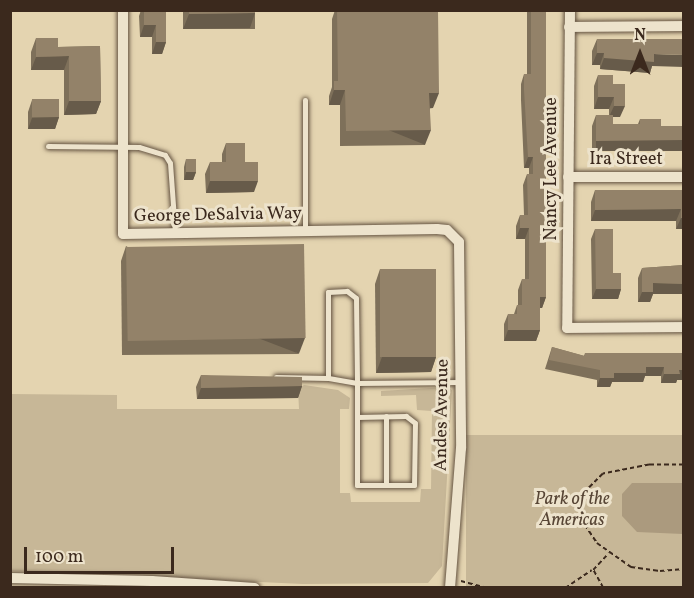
<!DOCTYPE html>
<style>
body{margin:0}
#map{position:relative;width:694px;height:598px;overflow:hidden;background:#e4d4b0;font-family:Vollkorn,serif}
div>[style]{position:absolute}
[style*='--x']{left:calc(var(--x)*1px);top:calc(var(--y)*1px);width:calc(var(--w)*1px);rotate:calc(var(--a)*1deg)}
.green>*{inset:0;background:#c7b797;transform-origin:0 0}
.water>*{inset:0;background:#ab9a7e}
.path>*{height:1.5px;margin-top:-0.75px;transform-origin:0;background:repeating-linear-gradient(90deg,#3b291d 0 4.5px,transparent 0 7.5px)}
.roads{filter:drop-shadow(0 0 2px #655442) drop-shadow(0 0 2px #655442)}
.service>*{height:5px;margin:-2.5px;padding:0 2.5px;transform-origin:2.5px;border-radius:2.5px;background:#ede3cc}
.minor>*{height:10px;margin:-5px;padding:0 5px;transform-origin:5px;border-radius:5px;background:#ede3cc}
.wall>*{inset:0;background:#7e705a;transform-origin:0 0}
.shaded-wall>*{inset:0;background:#675b4a;transform-origin:0 0}
.building>*{inset:0;background:#938269;transform-origin:0 0}
span{translate:-50% -50%;white-space:nowrap;text-align:center;line-height:1.15;-webkit-text-stroke:6px #ede3cc;paint-order:stroke}
.street-label{font-size:18px;color:#3b291d}
.park-label{font-size:18px;color:#574535;font-style:italic}
.frame{position:absolute;inset:0;border:12px solid #3b291d;pointer-events:none}
.north{position:absolute;left:610px;top:24px;width:60px;height:60px;-webkit-text-stroke:4px #ede3cc;paint-order:stroke;rotate:0deg;font-size:16px;font-weight:700;line-height:24px;text-align:center;color:#3b291d}
.north::after{content:'';display:block;margin:auto;width:21px;height:27px;background:#3b291d;clip-path:polygon(50% 0,100% 100%,50% 72%,0 100%)}
.scale{position:absolute;left:24px;top:547px;width:150px;height:27px;box-sizing:border-box;border:3px solid #3b291d;border-top:0;padding-left:8px;font-size:18px;line-height:21px;white-space:nowrap;color:#3b291d;-webkit-text-stroke:4px #ede3cc;paint-order:stroke}
</style>
<div id="map">
<div class="green">
<div style="clip-path:polygon(304px 385px,338px 390px,350px 398px,349px 409px,340px 409px,340px 493px,350px 493px,351px 502px,420px 502px,421px 489px,431px 489px,432px 411px,417px 410px,416px 395px,381px 396px,381px 391px,448px 387px,452px 390px,442px 566px,428px 583px,303px 584px,11px 571px,10px 394px,117px 395px,117px 409px,299px 409px,298px 389px)"></div>
<div style="left:683px;top:435px;width:152px;height:217px;rotate:90deg"></div>
</div>
<div class="water">
<div style="clip-path:polygon(632px 483px,683px 483px,683px 534px,637px 532px,622px 516px,622px 494px)"></div>
</div>
<div class="path">
<div style="--x:684;--y:465;--w:35;--a:180"></div>
<div style="--x:649;--y:465;--w:47;--a:168.9"></div>
<div style="--x:603;--y:474;--w:20;--a:135"></div>
<div style="--x:589;--y:488;--w:23;--a:108"></div>
<div style="--x:582;--y:510;--w:15;--a:79"></div>
<div style="--x:585;--y:525;--w:22;--a:56"></div>
<div style="--x:597;--y:543;--w:42;--a:35.2"></div>
<div style="--x:631;--y:567;--w:29;--a:8"></div>
<div style="--x:660;--y:571;--w:24;--a:-5"></div>
<div style="--x:461;--y:581;--w:28;--a:15"></div>
<div style="--x:565;--y:588;--w:32;--a:-34"></div>
<div style="--x:603;--y:588;--w:21;--a:-119"></div>
<div style="--x:593;--y:570;--w:23;--a:-47"></div>
</div>
<div class="roads">
<div class="service">
<div style="--x:305;--y:100;--w:130;--a:90"></div>
<div style="--x:48;--y:146;--w:91;--a:0.6"></div>
<div style="--x:139;--y:147;--w:27;--a:17"></div>
<div style="--x:165;--y:155;--w:9;--a:58"></div>
<div style="--x:170;--y:163;--w:70;--a:85.9"></div>
<div style="--x:276;--y:377;--w:52;--a:1.1"></div>
<div style="--x:357;--y:417;--w:49;--a:-1.2"></div>
<div style="--x:406;--y:416;--w:11;--a:38"></div>
<div style="--x:415;--y:423;--w:62;--a:90.9"></div>
<div style="--x:414;--y:485;--w:57;--a:180"></div>
<div style="--x:357;--y:485;--w:102;--a:-90"></div>
<div style="--x:357;--y:383;--w:29;--a:-170"></div>
<div style="--x:328;--y:378;--w:86;--a:-90"></div>
<div style="--x:328;--y:292;--w:19;--a:-3"></div>
<div style="--x:347;--y:291;--w:11;--a:38"></div>
<div style="--x:356;--y:298;--w:85;--a:89.3"></div>
<div style="--x:357;--y:383;--w:103;--a:-0.6"></div>
<div style="--x:386;--y:485;--w:69;--a:-90"></div>
</div>
<div class="minor">
<div style="--x:123;--y:10;--w:224;--a:90"></div>
<div style="--x:123;--y:234;--w:314;--a:-0.9"></div>
<div style="--x:437;--y:229;--w:10;--a:6"></div>
<div style="--x:447;--y:230;--w:17;--a:45"></div>
<div style="--x:459;--y:242;--w:206;--a:89.4"></div>
<div style="--x:461;--y:448;--w:140;--a:94.5"></div>
<div style="--x:570;--y:10;--w:318;--a:90.5"></div>
<div style="--x:567;--y:328;--w:117;--a:-0.5"></div>
<div style="--x:569;--y:27;--w:115;--a:-0.5"></div>
<div style="--x:568;--y:177;--w:116;--a:0"></div>
<div style="--x:10;--y:578;--w:142;--a:1.2"></div>
<div style="--x:152;--y:581;--w:103;--a:3.9"></div>
</div>
</div>
<div class="wall">
<div style="clip-path:polygon(141px 10px,166px 10px,166px 42px,162px 54px,152px 54px,152px 37px,140px 37px,139px 16px)"></div>
<div style="left:183px;top:10px;width:72px;height:19px"></div>
<div style="clip-path:polygon(335px 10px,438px 10px,433px 108px,430px 108px,425px 145px,340px 146px,340px 105px,329px 105px,329px 96px,332px 87px,332px 19px)"></div>
<div style="clip-path:polygon(527px 10px,546px 10px,546px 297px,542px 308px,540px 308px,540px 330px,536px 341px,504px 341px,504px 324px,508px 314px,514px 314px,517px 305px,518px 305px,518px 290px,522px 279px,525px 279px,525px 239px,516px 239px,516px 226px,520px 215px,524px 215px,523px 185px,527px 174px,529px 174px,529px 168px,524px 168px,521px 100px,521px 84px,524px 74px,527px 74px)"></div>
<div style="clip-path:polygon(36px 38px,58px 47px,100px 46px,101px 101px,96px 114px,64px 115px,64px 70px,31px 70px,31px 52px)"></div>
<div style="clip-path:polygon(597px 39px,652px 66px,650px 73px,600px 69px,600px 65px,592px 65px,592px 51px)"></div>
<div style="clip-path:polygon(598px 75px,613px 84px,620px 117px,613px 117px,613px 124px,638px 124px,640px 119px,661px 119px,592px 152px,592px 126px,596px 115px,609px 115px,609px 109px,594px 109px,594px 86px)"></div>
<div style="clip-path:polygon(32px 100px,59px 117px,55px 129px,28px 129px,28px 112px)"></div>
<div style="clip-path:polygon(226px 143px,245px 162px,254px 192px,206px 193px,205px 174px,210px 162px,222px 162px,222px 154px)"></div>
<div style="clip-path:polygon(186px 159px,196px 172px,193px 180px,184px 180px,184px 167px)"></div>
<div style="clip-path:polygon(595px 190px,684px 190px,684px 229px,676px 229px,676px 221px,591px 221px,591px 202px)"></div>
<div style="clip-path:polygon(595px 229px,613px 273px,621px 289px,618px 299px,592px 299px,591px 239px)"></div>
<div style="clip-path:polygon(126px 246px,299px 354px,122px 355px,121px 261px)"></div>
<div style="clip-path:polygon(684px 265px,684px 294px,653px 294px,650px 302px,638px 302px,638px 278px,642px 268px)"></div>
<div style="clip-path:polygon(380px 269px,436px 357px,431px 372px,376px 373px,375px 284px)"></div>
<div style="clip-path:polygon(552px 347px,584px 356px,585px 353px,684px 353px,684px 380px,677px 380px,676px 383px,661px 383px,661px 376px,645px 376px,643px 382px,612px 382px,610px 387px,597px 387px,597px 380px,545px 369px)"></div>
<div style="clip-path:polygon(201px 375px,302px 386px,298px 398px,197px 399px,196px 387px)"></div>
</div>
<div class="shaded-wall">
<div style="clip-path:polygon(255px 13px,250px 28px,183px 29px,189px 14px)"></div>
<div style="clip-path:polygon(144px 25px,156px 25px,152px 37px,140px 37px)"></div>
<div style="clip-path:polygon(156px 42px,166px 42px,162px 54px,152px 54px)"></div>
<div style="clip-path:polygon(597px 53px,604px 53px,600px 65px,592px 65px)"></div>
<div style="clip-path:polygon(654px 54px,684px 55px,684px 67px,652px 66px,650px 73px,600px 69px,604px 58px)"></div>
<div style="clip-path:polygon(69px 56px,64px 70px,31px 70px,36px 57px)"></div>
<div style="clip-path:polygon(334px 90px,345px 90px,340px 105px,329px 105px)"></div>
<div style="clip-path:polygon(429px 93px,439px 93px,433px 108px,424px 109px)"></div>
<div style="clip-path:polygon(598px 97px,614px 97px,609px 109px,594px 109px)"></div>
<div style="clip-path:polygon(69px 101px,101px 101px,96px 114px,64px 115px)"></div>
<div style="clip-path:polygon(614px 106px,625px 106px,620px 117px,609px 117px)"></div>
<div style="clip-path:polygon(59px 117px,55px 129px,28px 129px,32px 118px)"></div>
<div style="left:431px;top:130px;width:16px;height:85px;rotate:112deg"></div>
<div style="left:684px;top:140px;width:11px;height:88px;rotate:90deg"></div>
<div style="clip-path:polygon(528px 157px,533px 157px,529px 168px,524px 168px)"></div>
<div style="clip-path:polygon(186px 172px,196px 172px,193px 180px,184px 180px)"></div>
<div style="clip-path:polygon(210px 181px,258px 181px,254px 192px,206px 193px)"></div>
<div style="clip-path:polygon(681px 209px,676px 221px,591px 221px,595px 210px)"></div>
<div style="clip-path:polygon(681px 218px,684px 218px,684px 229px,676px 229px)"></div>
<div style="clip-path:polygon(520px 228px,529px 228px,525px 239px,516px 239px)"></div>
<div style="clip-path:polygon(653px 283px,684px 284px,684px 294px,653px 294px,650px 302px,638px 302px,642px 292px)"></div>
<div style="clip-path:polygon(596px 289px,621px 289px,618px 299px,592px 299px)"></div>
<div style="clip-path:polygon(540px 297px,546px 297px,542px 308px,536px 308px)"></div>
<div style="clip-path:polygon(508px 330px,540px 330px,536px 341px,504px 341px)"></div>
<div style="left:305px;top:338px;width:17px;height:178px;rotate:111deg"></div>
<div style="clip-path:polygon(382px 357px,436px 357px,431px 372px,376px 373px)"></div>
<div style="clip-path:polygon(646px 367px,664px 367px,661px 376px,645px 376px,643px 382px,612px 382px,610px 387px,597px 387px,600px 378px,614px 373px)"></div>
<div style="clip-path:polygon(679px 370px,684px 370px,684px 380px,677px 380px,676px 383px,661px 383px,664px 374px)"></div>
<div style="clip-path:polygon(302px 386px,298px 398px,197px 399px,201px 388px)"></div>
</div>
<div class="building">
<div style="clip-path:polygon(144px 10px,166px 10px,166px 42px,156px 42px,156px 25px,144px 25px)"></div>
<div style="clip-path:polygon(189px 10px,255px 10px,255px 13px,189px 14px)"></div>
<div style="clip-path:polygon(337px 10px,438px 10px,439px 93px,429px 93px,431px 130px,346px 131px,345px 90px,334px 90px,334px 81px,338px 81px)"></div>
<div style="clip-path:polygon(531px 10px,546px 10px,546px 297px,540px 297px,540px 330px,508px 330px,508px 314px,517px 314px,517px 305px,522px 305px,522px 279px,529px 279px,529px 228px,520px 228px,520px 215px,528px 215px,527px 174px,533px 174px,533px 157px,528px 157px,524px 90px,524px 74px,531px 74px)"></div>
<div style="clip-path:polygon(36px 38px,58px 38px,58px 47px,100px 46px,101px 101px,69px 101px,69px 56px,36px 57px)"></div>
<div style="clip-path:polygon(597px 39px,684px 39px,684px 55px,654px 54px,654px 62px,604px 58px,604px 53px,597px 53px)"></div>
<div style="clip-path:polygon(598px 75px,613px 75px,613px 84px,625px 84px,625px 106px,614px 106px,614px 97px,598px 97px)"></div>
<div style="left:59px;top:99px;width:18px;height:27px;rotate:90deg"></div>
<div style="clip-path:polygon(596px 115px,613px 115px,613px 124px,640px 124px,640px 119px,661px 119px,661px 126px,684px 126px,684px 140px,596px 141px)"></div>
<div style="clip-path:polygon(226px 143px,245px 143px,245px 162px,258px 162px,258px 181px,210px 181px,210px 162px,226px 162px)"></div>
<div style="left:186px;top:159px;width:10px;height:13px"></div>
<div style="clip-path:polygon(595px 190px,684px 190px,684px 218px,681px 218px,681px 209px,595px 210px)"></div>
<div style="clip-path:polygon(595px 229px,613px 229px,613px 273px,621px 273px,621px 289px,596px 289px)"></div>
<div style="left:304px;top:244px;width:94px;height:178px;rotate:89deg"></div>
<div style="clip-path:polygon(684px 265px,684px 284px,653px 283px,653px 292px,642px 292px,642px 268px)"></div>
<div style="left:380px;top:269px;width:56px;height:88px"></div>
<div style="clip-path:polygon(552px 347px,585px 356px,585px 353px,684px 353px,684px 370px,679px 370px,680px 374px,664px 374px,664px 367px,646px 367px,646px 373px,614px 373px,614px 378px,600px 378px,600px 370px,549px 360px)"></div>
<div style="clip-path:polygon(201px 375px,302px 377px,302px 386px,201px 388px)"></div>
</div>
<div class="street-label">
<span style="left:626px;top:160px">Ira Street</span>
<span style="left:552px;top:169px;rotate:-90deg">Nancy Lee Avenue</span>
<span style="left:218px;top:216px;rotate:-1deg">George DeSalvia Way</span>
<span style="left:443px;top:415px;rotate:-89deg">Andes Avenue</span>
</div>
<div class="park-label">
<span style="left:572px;top:511px">Park of the<br>Americas</span>
</div>
<div class="frame"></div>
<div class="north">N</div>
<div class="scale">100 m</div>
</div>
